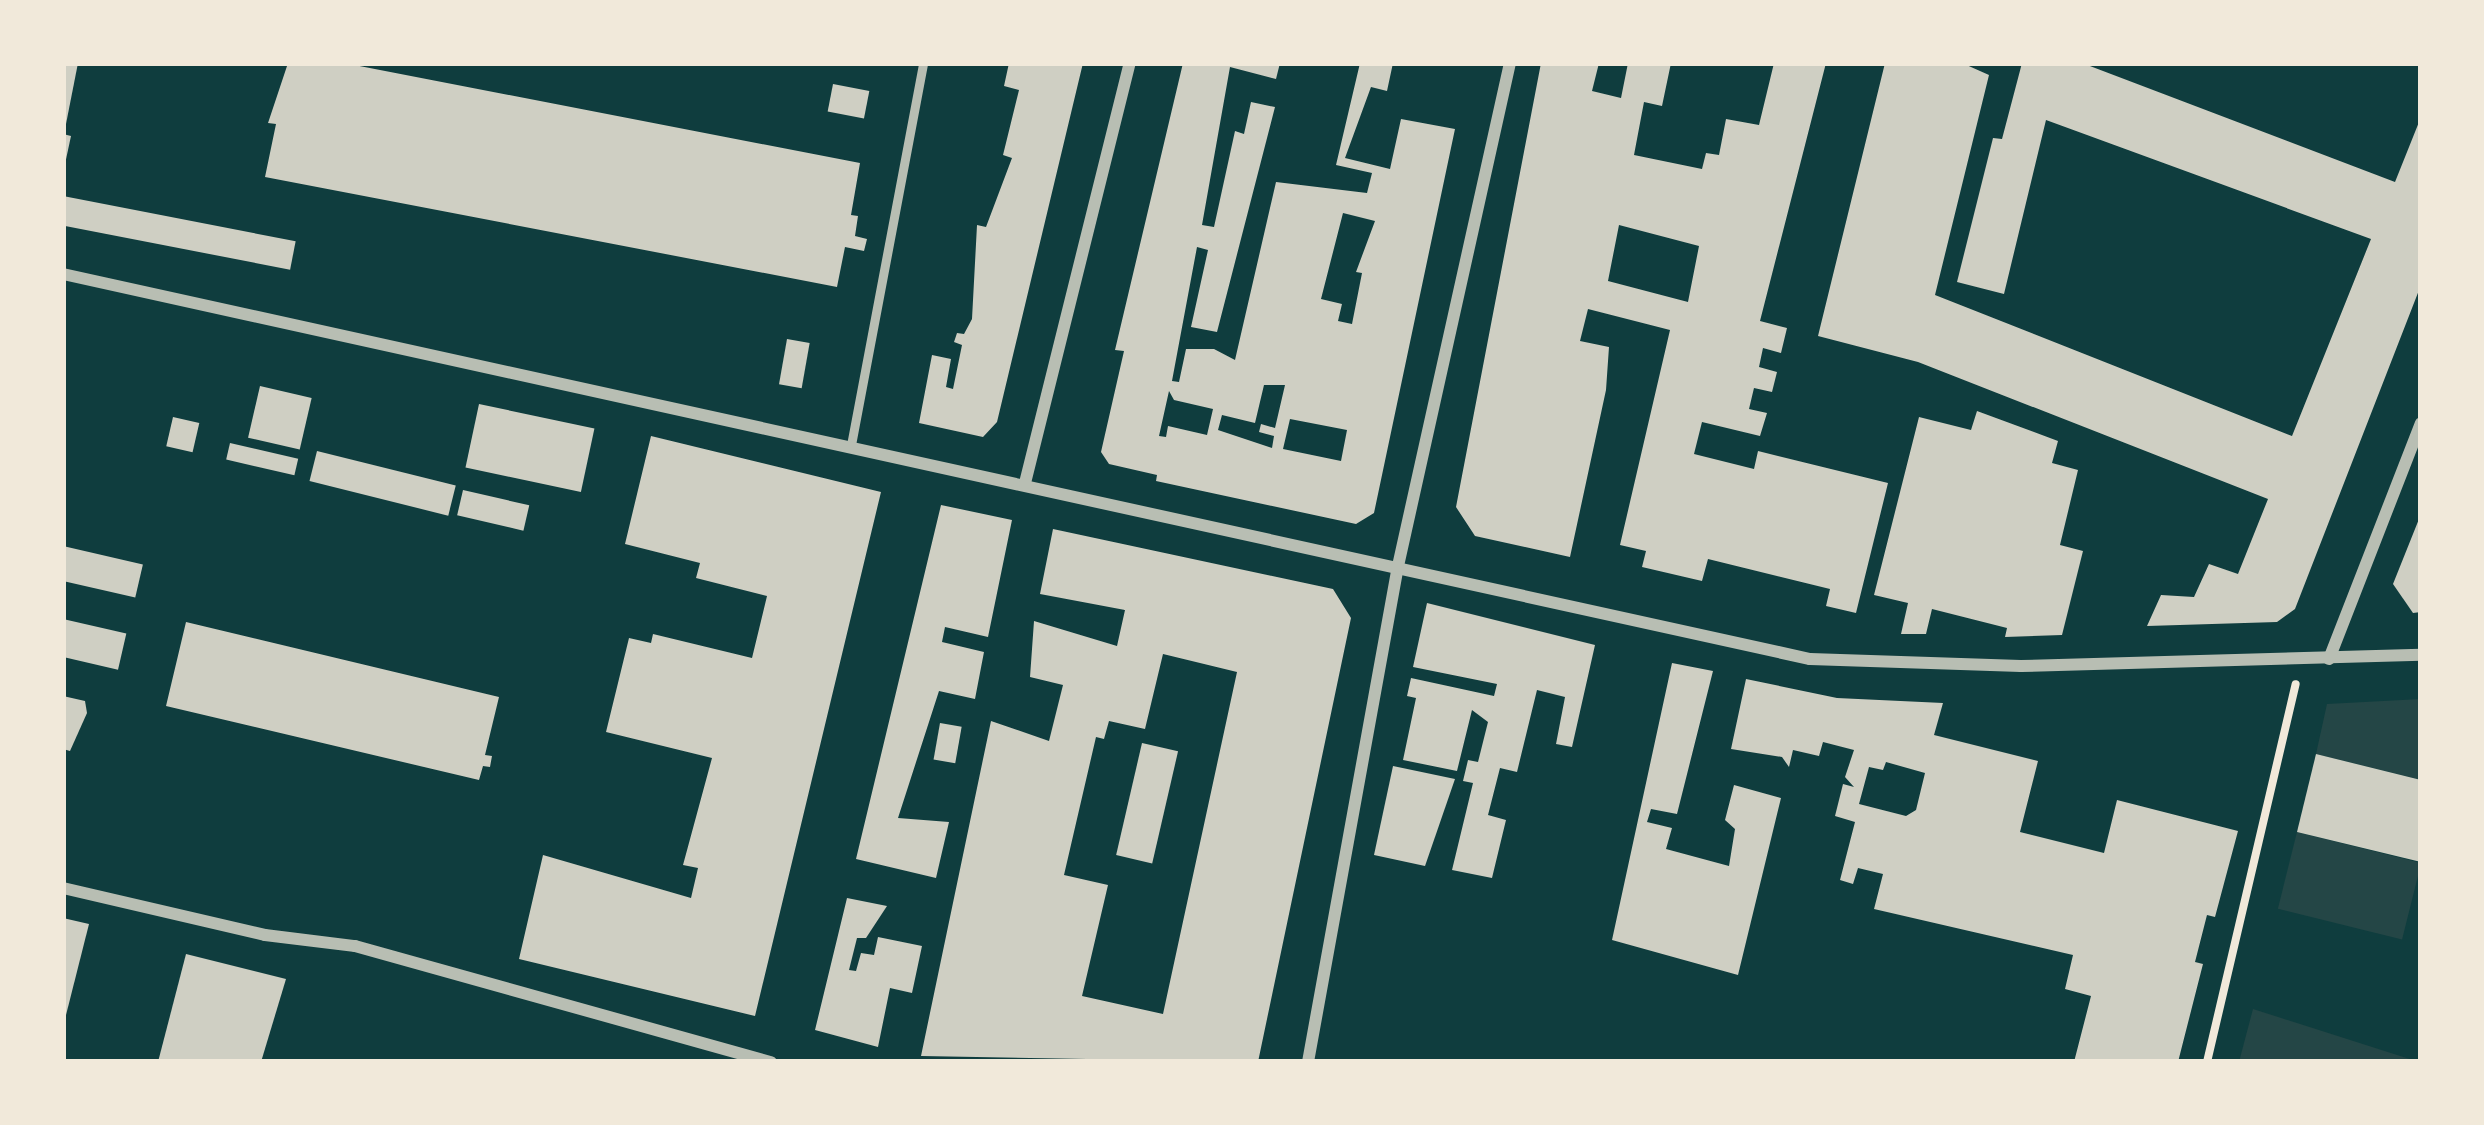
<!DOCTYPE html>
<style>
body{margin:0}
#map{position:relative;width:2484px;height:1125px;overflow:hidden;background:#0f3d3e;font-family:"Open Sans",sans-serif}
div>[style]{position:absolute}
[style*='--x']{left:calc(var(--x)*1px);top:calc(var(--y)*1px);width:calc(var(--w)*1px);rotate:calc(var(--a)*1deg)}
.green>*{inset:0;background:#244646;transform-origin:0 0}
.building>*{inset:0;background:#cfcfc3;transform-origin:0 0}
.path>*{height:8px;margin:-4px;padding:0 4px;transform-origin:4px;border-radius:4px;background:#f1e9da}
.service>*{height:9px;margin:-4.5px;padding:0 4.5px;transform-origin:4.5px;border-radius:4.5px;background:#b8beb3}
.minor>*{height:12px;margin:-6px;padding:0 6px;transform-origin:6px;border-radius:6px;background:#b8beb3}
span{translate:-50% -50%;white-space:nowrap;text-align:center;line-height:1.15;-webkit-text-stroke:12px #f1e9da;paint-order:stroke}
.frame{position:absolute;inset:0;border:66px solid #f1e9da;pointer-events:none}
</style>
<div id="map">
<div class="green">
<div style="clip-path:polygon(2421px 699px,2421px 780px,2316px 754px,2327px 704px)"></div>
<div style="left:2297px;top:832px;width:128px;height:79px;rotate:14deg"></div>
<div style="clip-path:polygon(2253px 1009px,2419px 1062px,2239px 1062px)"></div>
</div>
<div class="building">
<div style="clip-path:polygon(63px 63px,78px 63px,65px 129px,63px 128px)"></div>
<div style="clip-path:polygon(288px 63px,344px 63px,860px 163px,851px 215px,858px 216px,855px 236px,867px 239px,864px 251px,845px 247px,837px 287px,265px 177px,276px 124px,268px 123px)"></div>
<div style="clip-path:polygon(1009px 63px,1083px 63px,997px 422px,983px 437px,919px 423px,932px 355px,951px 359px,946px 387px,953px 389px,962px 345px,954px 342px,957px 333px,964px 334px,972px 319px,977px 225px,986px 227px,1012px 158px,1003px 155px,1019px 90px,1004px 86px)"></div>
<div style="clip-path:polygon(evenodd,1183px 63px,1280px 63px,1276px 79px,1230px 67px,1202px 225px,1214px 227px,1235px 131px,1244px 134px,1251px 102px,1275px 107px,1217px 332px,1191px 327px,1208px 250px,1197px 247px,1172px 381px,1179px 382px,1186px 349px,1214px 349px,1235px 360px,1276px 182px,1367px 193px,1372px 173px,1336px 165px,1360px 63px,1393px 63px,1387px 91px,1371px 87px,1345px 158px,1390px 169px,1401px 119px,1455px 129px,1374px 513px,1356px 524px,1156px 481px,1157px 475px,1109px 464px,1101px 452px,1124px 351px,1115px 350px,1183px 63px,1343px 213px,1375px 221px,1356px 272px,1362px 273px,1352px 324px,1338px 321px,1342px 304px,1321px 299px,1343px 213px,1183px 63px,1264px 385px,1285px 385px,1275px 428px,1261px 424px,1259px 432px,1274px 436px,1272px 448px,1218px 430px,1222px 415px,1255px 423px,1264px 385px,1183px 63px,1169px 391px,1174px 400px,1213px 409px,1207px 435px,1168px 426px,1166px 437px,1159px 436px,1169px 391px,1183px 63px,1290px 419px,1347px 430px,1341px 461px,1283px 449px,1290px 419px)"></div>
<div style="clip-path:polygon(evenodd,1541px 63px,1599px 63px,1592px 91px,1621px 98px,1628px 63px,1671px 63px,1662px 106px,1644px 102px,1634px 155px,1702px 169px,1706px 153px,1719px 155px,1726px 119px,1759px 125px,1774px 63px,1826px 63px,1760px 321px,1787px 328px,1781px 353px,1763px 348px,1759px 367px,1777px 372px,1772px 392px,1754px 388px,1749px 409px,1767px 413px,1760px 436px,1702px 422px,1694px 454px,1754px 469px,1758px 451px,1888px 483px,1856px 613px,1826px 606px,1830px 589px,1708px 559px,1702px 581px,1642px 567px,1646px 551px,1620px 545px,1670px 330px,1588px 309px,1580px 341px,1609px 347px,1606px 390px,1570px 557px,1475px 536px,1456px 507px,1541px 63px,1619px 225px,1699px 246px,1688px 302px,1608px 281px,1619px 225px)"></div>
<div style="clip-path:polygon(1885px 63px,1962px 63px,1989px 75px,1935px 295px,2292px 436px,2371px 239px,2046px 120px,2004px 294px,1957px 282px,1993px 138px,2002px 139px,2022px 63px,2082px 63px,2395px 182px,2421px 117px,2421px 285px,2295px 609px,2277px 622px,2147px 626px,2161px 595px,2194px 597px,2209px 564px,2238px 574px,2268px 499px,1918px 362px,1818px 336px)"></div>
<div style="left:833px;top:84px;width:37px;height:28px;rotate:11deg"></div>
<div style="clip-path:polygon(63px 134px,71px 136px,65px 164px,63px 164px)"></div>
<div style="left:63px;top:196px;width:237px;height:29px;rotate:11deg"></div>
<div style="left:787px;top:339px;width:23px;height:46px;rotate:10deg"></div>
<div style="left:260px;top:386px;width:53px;height:53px;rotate:13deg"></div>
<div style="left:479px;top:404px;width:118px;height:65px;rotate:12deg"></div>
<div style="clip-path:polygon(1977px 411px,2058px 441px,2052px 463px,2078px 470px,2060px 545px,2083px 551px,2062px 635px,2005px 637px,2007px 628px,1932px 609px,1926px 634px,1901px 634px,1908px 603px,1874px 595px,1919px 417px,1971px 430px)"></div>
<div style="left:173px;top:417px;width:27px;height:30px;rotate:13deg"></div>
<div style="clip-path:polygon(651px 436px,881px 492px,755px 1016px,519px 959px,543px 855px,691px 898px,698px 868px,683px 865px,712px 758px,606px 732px,629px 638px,651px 643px,653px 634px,752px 658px,767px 596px,696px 578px,700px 563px,625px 544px)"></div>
<div style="left:230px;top:443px;width:70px;height:17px;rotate:13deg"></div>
<div style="left:317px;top:451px;width:143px;height:31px;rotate:14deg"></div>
<div style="left:463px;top:490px;width:68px;height:26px;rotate:13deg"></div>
<div style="clip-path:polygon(941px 505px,1012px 520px,988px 637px,945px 627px,942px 642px,984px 652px,975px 699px,939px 691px,898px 818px,949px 822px,936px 878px,856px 859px)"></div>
<div style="clip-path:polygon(2421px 514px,2421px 612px,2413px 613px,2393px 584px)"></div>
<div style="clip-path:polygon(evenodd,1053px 529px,1333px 589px,1351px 618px,1258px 1062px,921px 1056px,991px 721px,1049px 741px,1063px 685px,1030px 677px,1034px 621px,1117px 646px,1125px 610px,1040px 594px,1053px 529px,1163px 654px,1237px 672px,1163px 1014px,1082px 996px,1108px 885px,1064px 875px,1096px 737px,1104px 739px,1109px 721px,1145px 729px,1163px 654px)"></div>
<div style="left:63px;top:546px;width:82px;height:34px;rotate:13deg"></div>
<div style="clip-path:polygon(1427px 603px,1595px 645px,1572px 747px,1556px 744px,1565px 697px,1537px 690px,1517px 772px,1500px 768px,1488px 815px,1506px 820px,1492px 878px,1452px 870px,1473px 783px,1463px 781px,1468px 760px,1478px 762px,1488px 722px,1472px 710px,1457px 771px,1403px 760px,1416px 698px,1407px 696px,1411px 678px,1494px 696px,1497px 684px,1413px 667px)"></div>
<div style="left:63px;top:619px;width:65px;height:37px;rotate:13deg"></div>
<div style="clip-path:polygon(186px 622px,499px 697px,485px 755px,492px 756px,490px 767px,483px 766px,479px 780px,166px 706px)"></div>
<div style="clip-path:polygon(1672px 663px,1713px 671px,1677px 814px,1651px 809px,1647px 822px,1672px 828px,1666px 849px,1729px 866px,1735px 829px,1725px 820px,1734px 785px,1781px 798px,1738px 975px,1612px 940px)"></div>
<div style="clip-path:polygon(evenodd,1746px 679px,1837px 698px,1943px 703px,1934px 735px,2038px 761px,2020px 832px,2104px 853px,2117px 800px,2238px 831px,2215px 917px,2207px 915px,2195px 962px,2203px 964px,2178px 1062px,2074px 1062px,2091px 996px,2065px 989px,2073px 955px,1874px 909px,1883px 874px,1858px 868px,1853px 884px,1840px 880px,1855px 822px,1835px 816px,1843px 784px,1854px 787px,1845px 777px,1854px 750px,1823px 742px,1819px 756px,1793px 750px,1789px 767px,1782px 757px,1731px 749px,1746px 679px,1886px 762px,1925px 773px,1916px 810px,1906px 816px,1859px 804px,1869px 767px,1883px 770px,1886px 762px)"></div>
<div style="clip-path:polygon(63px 696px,85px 701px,87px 713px,70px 751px,63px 749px)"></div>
<div style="left:940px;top:723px;width:22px;height:37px;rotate:10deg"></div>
<div style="left:1142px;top:743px;width:37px;height:115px;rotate:13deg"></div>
<div style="clip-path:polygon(2316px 754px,2421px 780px,2421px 862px,2297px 832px)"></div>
<div style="clip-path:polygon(1393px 766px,1455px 779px,1425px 866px,1374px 855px)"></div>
<div style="clip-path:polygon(847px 898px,887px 906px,866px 938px,857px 938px,849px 970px,856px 971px,861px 953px,874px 955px,878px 937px,922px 946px,912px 993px,890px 988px,878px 1047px,815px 1030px)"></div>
<div style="clip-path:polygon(63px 918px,89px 924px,65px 1019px,63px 1019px)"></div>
<div style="clip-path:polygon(186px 954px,286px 979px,261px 1062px,158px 1062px)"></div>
</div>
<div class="path">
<div style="--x:2207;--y:1062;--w:388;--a:-76.8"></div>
</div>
<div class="service">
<div style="--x:851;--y:445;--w:389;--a:-79.3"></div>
</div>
<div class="minor">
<div style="--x:63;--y:274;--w:1789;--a:12.43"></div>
<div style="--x:1810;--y:659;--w:211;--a:1.9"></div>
<div style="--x:2021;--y:666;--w:400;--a:-1.6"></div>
<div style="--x:1025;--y:483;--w:433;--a:-76"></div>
<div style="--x:2329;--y:659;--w:253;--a:-68.7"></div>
<div style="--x:63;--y:888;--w:207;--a:13.1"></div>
<div style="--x:265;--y:935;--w:91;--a:7"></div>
<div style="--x:355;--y:946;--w:432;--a:15.6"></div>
<div style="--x:1308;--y:1062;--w:504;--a:-79.72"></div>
<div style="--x:1398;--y:566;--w:515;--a:-77.45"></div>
</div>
<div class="frame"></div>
</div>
